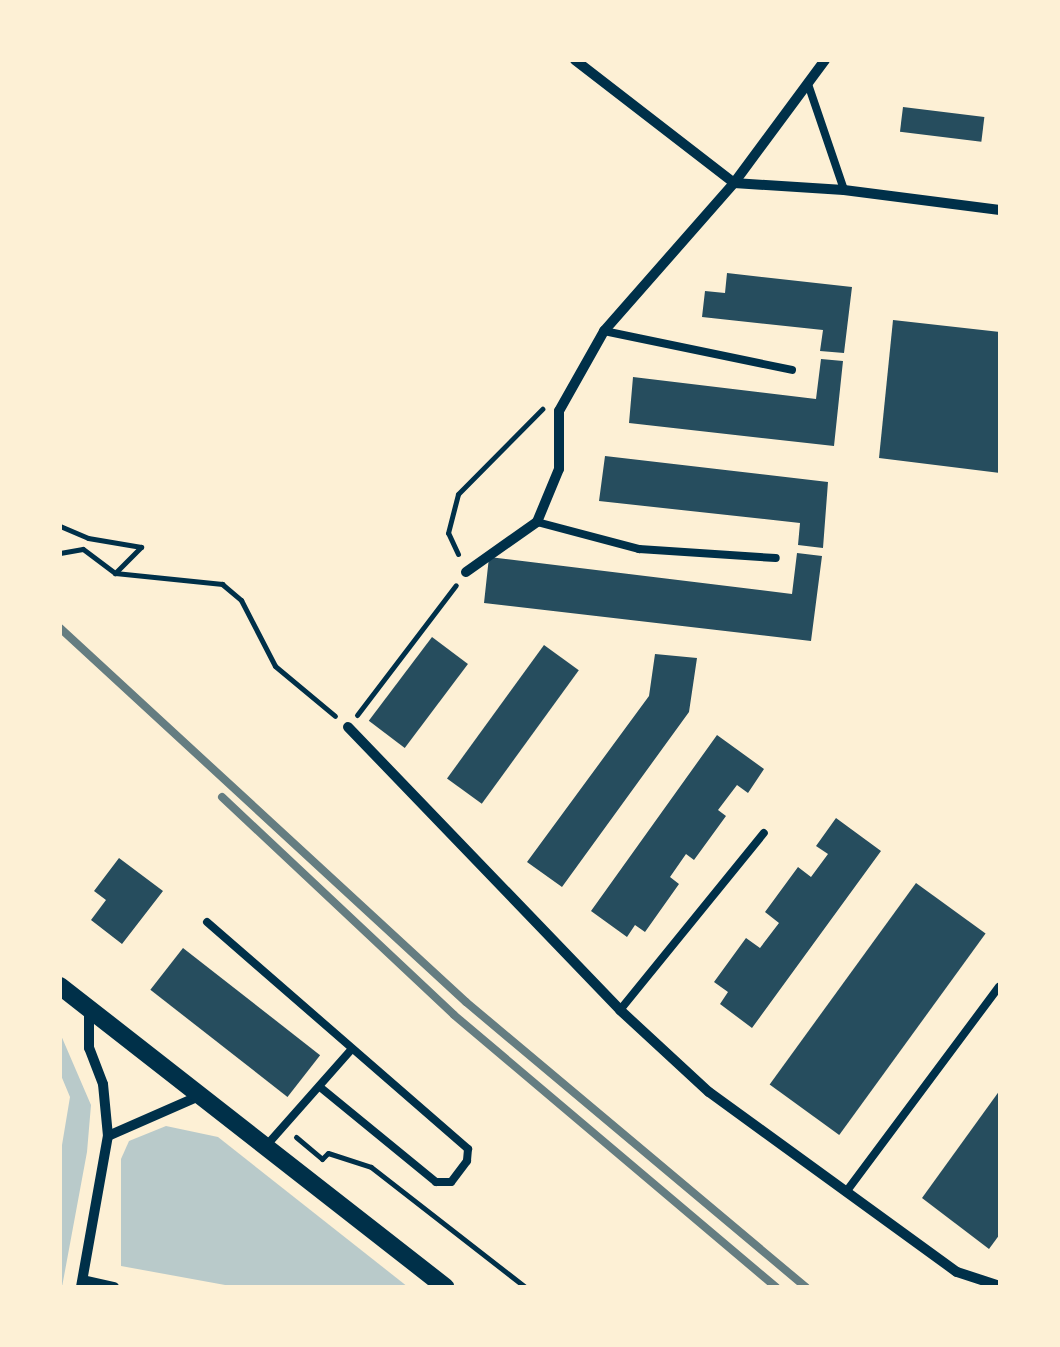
<!DOCTYPE html>
<style>
body{margin:0}
#map{position:relative;width:1060px;height:1347px;overflow:hidden;background:#fdf0d5;font-family:Barlow,sans-serif}
div>[style]{position:absolute}
[style*='--x']{left:calc(var(--x)*1px);top:calc(var(--y)*1px);width:calc(var(--w)*1px);rotate:calc(var(--a)*1deg)}
.green>*{inset:0;background:#b9caca}
.building>*{inset:0;background:#264d5e;transform-origin:0 0}
.path>*{height:5px;margin:-2.5px;padding:0 2.5px;transform-origin:2.5px;border-radius:2.5px;background:#003049}
.service>*{height:8px;margin:-4px;padding:0 4px;transform-origin:4px;border-radius:4px;background:#003049}
.minor>*{height:10px;margin:-5px;padding:0 5px;transform-origin:5px;border-radius:5px;background:#003049}
.tertiary>*{height:18px;margin:-9px;padding:0 9px;transform-origin:9px;border-radius:9px;background:#003049}
.rail>*{height:8px;margin:-4px;padding:0 4px;transform-origin:4px;border-radius:4px;background:#657d81}
span{translate:-50% -50%;white-space:nowrap;text-align:center;line-height:1.15;-webkit-text-stroke:10px #fdf0d5;paint-order:stroke}
.frame{position:absolute;inset:0;border:62px solid #fdf0d5;pointer-events:none}
</style>
<div id="map">
<div class="green">
<div style="clip-path:polygon(60px 1033px,91px 1105px,87px 1152px,62px 1287px,60px 1157px,70px 1097px,60px 1073px)"></div>
<div style="clip-path:polygon(166px 1126px,218px 1137px,408px 1287px,236px 1287px,121px 1266px,121px 1159px,129px 1141px)"></div>
</div>
<div class="building">
<div style="left:903px;top:107px;width:82px;height:25px;rotate:7deg"></div>
<div style="clip-path:polygon(727px 273px,852px 287px,844px 353px,820px 351px,823px 330px,702px 317px,705px 291px,725px 293px)"></div>
<div style="clip-path:polygon(893px 320px,1000px 332px,1000px 473px,879px 458px)"></div>
<div style="clip-path:polygon(821px 359px,843px 361px,834px 446px,629px 423px,633px 377px,816px 399px)"></div>
<div style="clip-path:polygon(605px 456px,828px 482px,823px 548px,798px 545px,800px 523px,599px 501px)"></div>
<div style="clip-path:polygon(797px 553px,822px 556px,811px 641px,484px 603px,489px 557px,792px 594px)"></div>
<div style="left:432px;top:637px;width:45px;height:105px;rotate:37deg"></div>
<div style="left:544px;top:645px;width:43px;height:165px;rotate:36deg"></div>
<div style="clip-path:polygon(655px 654px,697px 658px,689px 712px,562px 887px,527px 862px,649px 696px)"></div>
<div style="clip-path:polygon(717px 735px,764px 769px,748px 793px,737px 785px,718px 810px,726px 816px,694px 860px,686px 854px,670px 877px,679px 884px,645px 932px,635px 925px,627px 937px,591px 911px)"></div>
<div style="clip-path:polygon(836px 818px,881px 851px,752px 1028px,720px 1004px,728px 992px,714px 982px,746px 938px,760px 948px,779px 923px,765px 912px,798px 867px,811px 877px,828px 854px,816px 846px)"></div>
<div style="clip-path:polygon(119px 858px,163px 891px,122px 944px,91px 920px,106px 900px,94px 891px)"></div>
<div style="left:916px;top:883px;width:86px;height:249px;rotate:36deg"></div>
<div style="left:183px;top:948px;width:174px;height:53px;rotate:38deg"></div>
<div style="clip-path:polygon(1000px 1090px,1000px 1234px,989px 1249px,922px 1198px)"></div>
</div>
<div class="path">
<div style="--x:60;--y:526;--w:30;--a:23"></div>
<div style="--x:88;--y:538;--w:54;--a:9.6"></div>
<div style="--x:141;--y:547;--w:37;--a:135"></div>
<div style="--x:60;--y:553;--w:23;--a:-10"></div>
<div style="--x:83;--y:549;--w:40;--a:37"></div>
<div style="--x:115;--y:573;--w:108;--a:5.9"></div>
<div style="--x:222;--y:584;--w:25;--a:40"></div>
<div style="--x:241;--y:600;--w:74;--a:62.7"></div>
<div style="--x:275;--y:666;--w:78;--a:39.8"></div>
<div style="--x:458;--y:554;--w:23;--a:-115"></div>
<div style="--x:448;--y:533;--w:40;--a:-75.6"></div>
<div style="--x:458;--y:494;--w:120;--a:-45.3"></div>
<div style="--x:357;--y:715;--w:163;--a:-52.7"></div>
<div style="--x:296;--y:1137;--w:34;--a:40"></div>
<div style="--x:322;--y:1159;--w:8;--a:-45"></div>
<div style="--x:328;--y:1153;--w:45;--a:18"></div>
<div style="--x:371;--y:1167;--w:195;--a:37.9"></div>
</div>
<div class="service">
<div style="--x:808;--y:84;--w:112;--a:71.2"></div>
<div style="--x:604;--y:331;--w:192;--a:11.7"></div>
<div style="--x:537;--y:522;--w:106;--a:14.8"></div>
<div style="--x:639;--y:549;--w:137;--a:3.8"></div>
<div style="--x:207;--y:922;--w:346;--a:41"></div>
<div style="--x:468;--y:1149;--w:12;--a:95"></div>
<div style="--x:467;--y:1161;--w:26;--a:127"></div>
<div style="--x:451;--y:1182;--w:15;--a:180"></div>
<div style="--x:436;--y:1182;--w:150;--a:-140.7"></div>
<div style="--x:620;--y:1010;--w:228;--a:-50.9"></div>
<div style="--x:266;--y:1146;--w:128;--a:-48.5"></div>
<div style="--x:846;--y:1192;--w:256;--a:-53.3"></div>
</div>
<div class="minor">
<div style="--x:575;--y:60;--w:201;--a:37.7"></div>
<div style="--x:734;--y:183;--w:110;--a:3.6"></div>
<div style="--x:844;--y:190;--w:157;--a:7.3"></div>
<div style="--x:466;--y:572;--w:87;--a:-35.2"></div>
<div style="--x:537;--y:522;--w:57;--a:-67.5"></div>
<div style="--x:559;--y:469;--w:58;--a:-90"></div>
<div style="--x:559;--y:411;--w:92;--a:-60.6"></div>
<div style="--x:604;--y:331;--w:197;--a:-48.7"></div>
<div style="--x:734;--y:183;--w:153;--a:-53.5"></div>
<div style="--x:348;--y:727;--w:393;--a:46.1"></div>
<div style="--x:620;--y:1010;--w:121;--a:42.7"></div>
<div style="--x:709;--y:1092;--w:306;--a:36"></div>
<div style="--x:957;--y:1272;--w:45;--a:18"></div>
<div style="--x:108;--y:1136;--w:99;--a:-23.7"></div>
<div style="--x:83;--y:1280;--w:32;--a:13"></div>
<div style="--x:81;--y:1287;--w:153;--a:-79.9"></div>
<div style="--x:108;--y:1136;--w:52;--a:-95.5"></div>
<div style="--x:103;--y:1084;--w:39;--a:-111"></div>
<div style="--x:89;--y:1048;--w:39;--a:-90"></div>
</div>
<div class="tertiary">
<div style="--x:60;--y:986;--w:489;--a:38"></div>
</div>
<div class="rail">
<div style="--x:60;--y:628;--w:552;--a:42.65"></div>
<div style="--x:466;--y:1002;--w:444;--a:40"></div>
<div style="--x:222;--y:797;--w:318;--a:43.2"></div>
<div style="--x:454;--y:1015;--w:422;--a:40.2"></div>
</div>
<div class="frame"></div>
</div>
